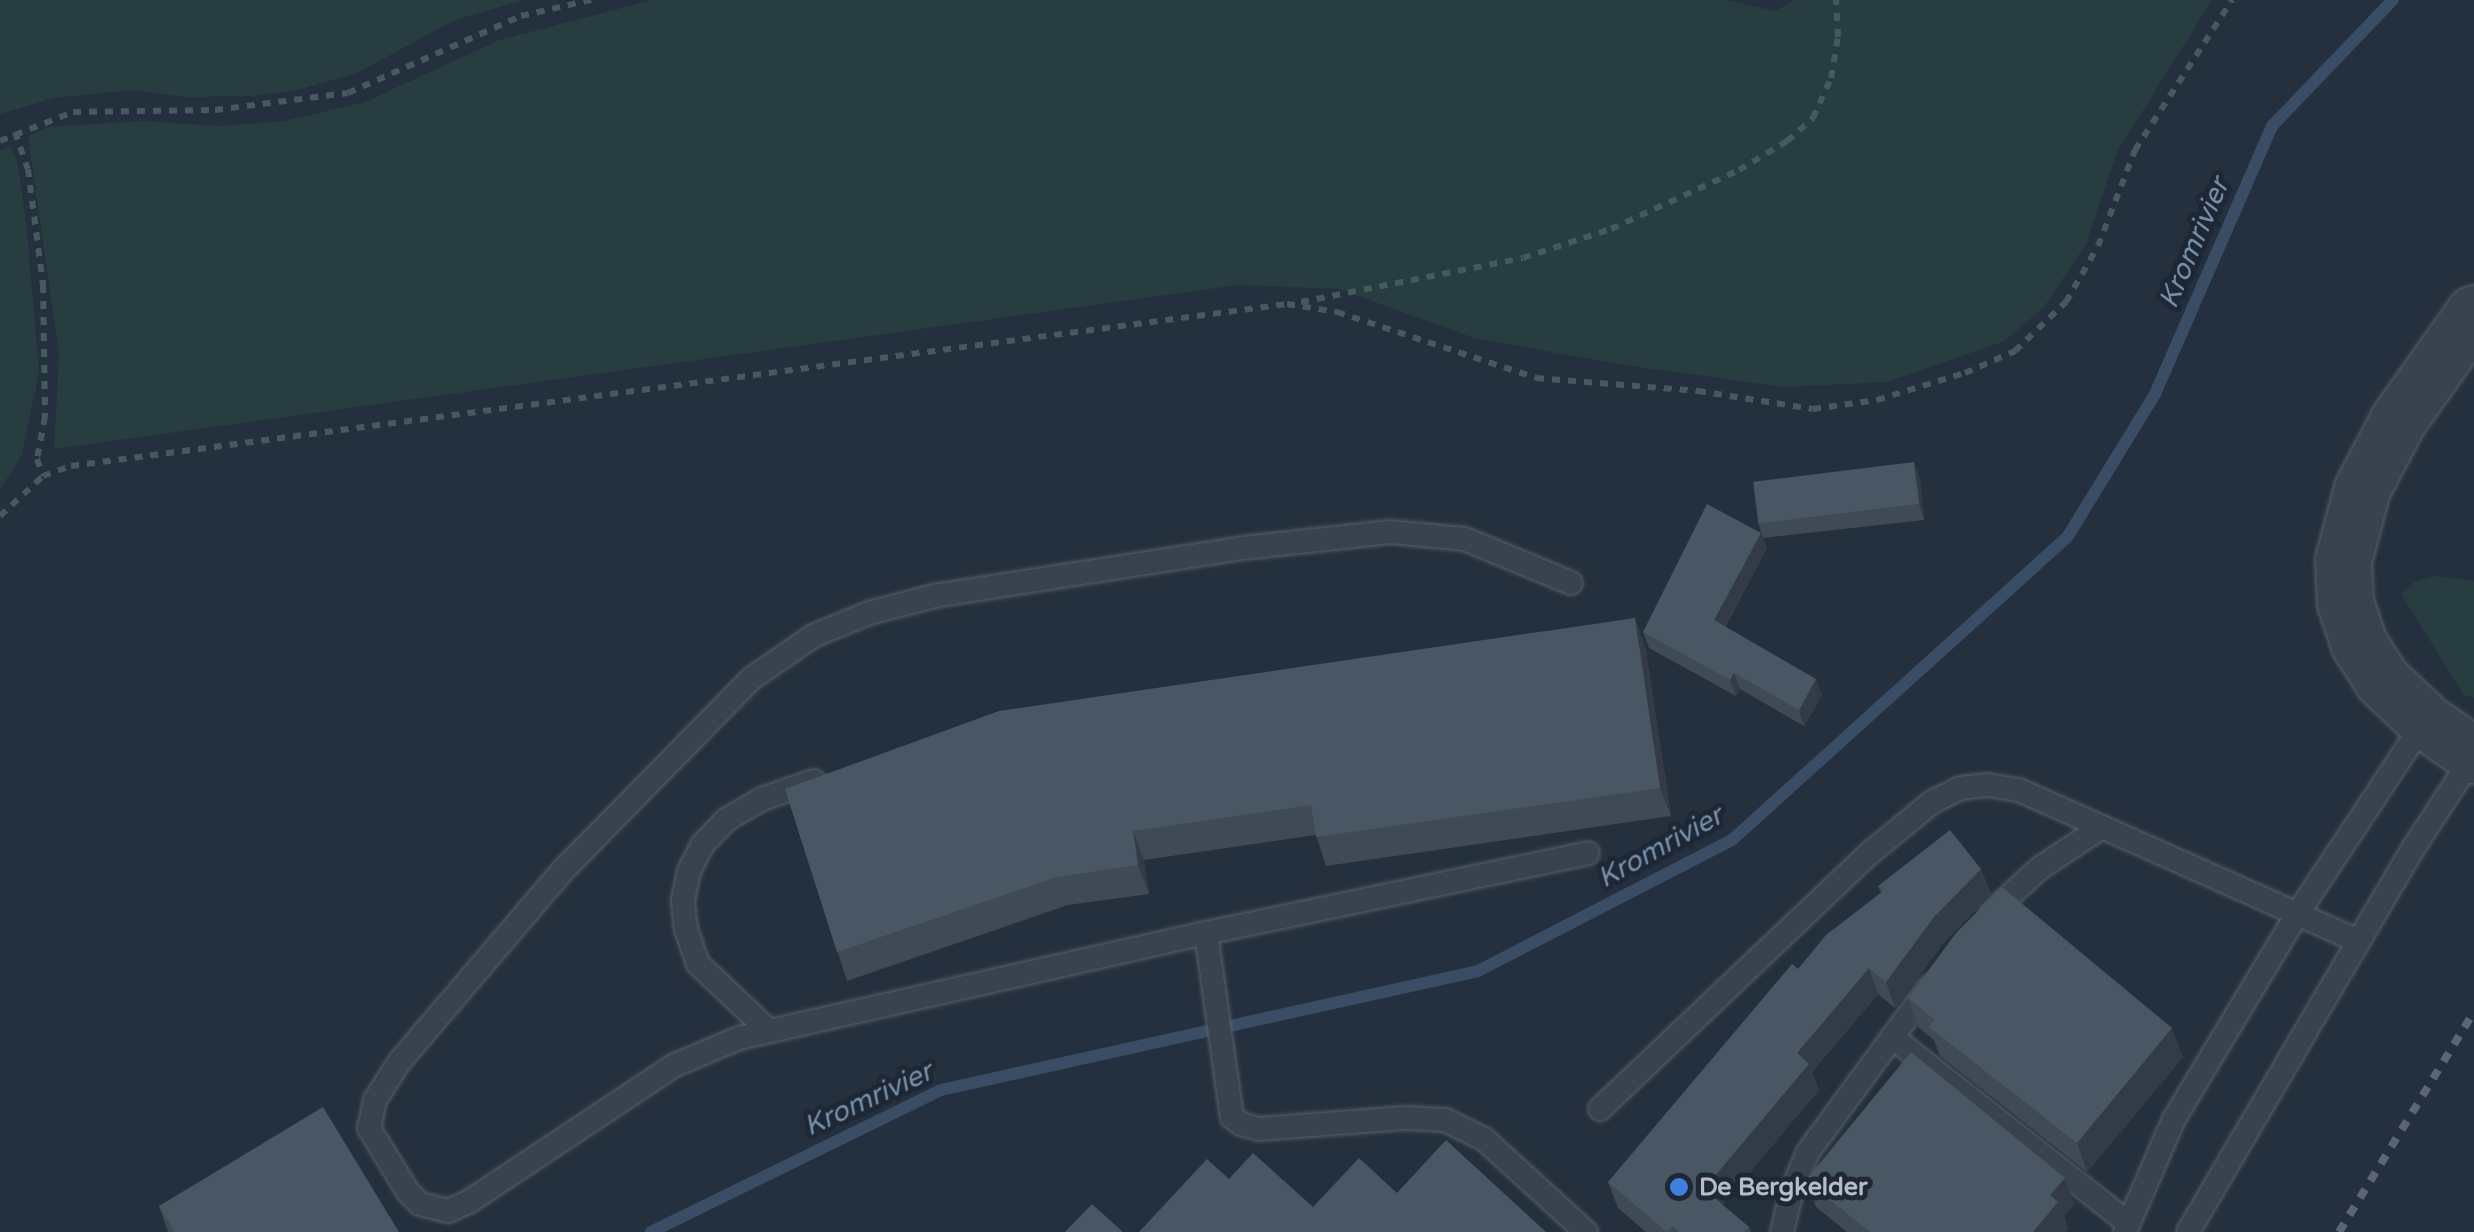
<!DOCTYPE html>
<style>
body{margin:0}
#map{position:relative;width:2474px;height:1232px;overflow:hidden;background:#25303e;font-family:"Varela Round",sans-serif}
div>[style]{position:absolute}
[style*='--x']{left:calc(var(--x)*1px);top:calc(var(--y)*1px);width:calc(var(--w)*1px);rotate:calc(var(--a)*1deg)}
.green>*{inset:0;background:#273d3f}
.stream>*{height:12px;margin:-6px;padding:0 6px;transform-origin:6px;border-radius:6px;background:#394d65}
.path>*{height:6px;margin-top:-3px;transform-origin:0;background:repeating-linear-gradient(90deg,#455a5c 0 8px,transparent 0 16px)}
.roads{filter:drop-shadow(0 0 2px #57606c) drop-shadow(0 0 2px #57606c)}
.service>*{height:22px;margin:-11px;padding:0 11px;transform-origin:11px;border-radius:11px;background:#39424e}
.tertiary>*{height:55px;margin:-27.5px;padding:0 27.5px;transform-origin:27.5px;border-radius:27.5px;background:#39424e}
.rail>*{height:8px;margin-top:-4px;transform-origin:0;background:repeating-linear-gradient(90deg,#5b6675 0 10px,transparent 0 20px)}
.wall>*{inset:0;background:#3f4a56}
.shaded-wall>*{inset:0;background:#333c46}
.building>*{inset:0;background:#495664;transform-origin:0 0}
.dots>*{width:28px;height:28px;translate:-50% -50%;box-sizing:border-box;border:5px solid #1e2733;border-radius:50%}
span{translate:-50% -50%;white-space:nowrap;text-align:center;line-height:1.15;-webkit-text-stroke:10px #1e2733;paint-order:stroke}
.poi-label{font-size:25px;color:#b5bdc9;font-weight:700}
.left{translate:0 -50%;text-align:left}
.water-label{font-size:28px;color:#758fab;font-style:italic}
</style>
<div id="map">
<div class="green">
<div style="clip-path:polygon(0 0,524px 0,455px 20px,357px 73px,298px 90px,252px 96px,185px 97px,133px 90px,54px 98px,0 114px)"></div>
<div style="clip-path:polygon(652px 0,1727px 0,1775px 11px,1794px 0,2212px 0,2117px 152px,2086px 244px,2044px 307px,2005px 341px,1887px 382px,1783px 387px,1625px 365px,1474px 338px,1339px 289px,1238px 285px,54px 449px,59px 354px,28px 136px,48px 127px,142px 121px,220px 126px,284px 121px,365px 102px,499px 40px)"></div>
<div style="clip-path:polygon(10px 146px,17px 161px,26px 221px,39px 372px,22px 455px,0 489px,0 151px)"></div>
<div style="clip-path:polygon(2436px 576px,2474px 581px,2474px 698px,2464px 695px,2401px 594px,2414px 582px)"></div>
</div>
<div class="stream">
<div style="--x:651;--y:1232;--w:323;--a:-26.1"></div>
<div style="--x:941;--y:1090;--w:550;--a:-12.49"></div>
<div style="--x:1478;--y:971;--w:286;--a:-27.3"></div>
<div style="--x:1732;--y:840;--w:453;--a:-42.1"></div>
<div style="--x:2068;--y:536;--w:167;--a:-58.5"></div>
<div style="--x:2155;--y:394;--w:292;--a:-66.4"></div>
<div style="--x:2272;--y:126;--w:175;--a:-46.2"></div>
</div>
<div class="path">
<div style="--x:15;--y:132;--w:39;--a:71"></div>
<div style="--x:28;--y:169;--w:117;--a:82.6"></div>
<div style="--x:43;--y:285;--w:132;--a:89.1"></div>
<div style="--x:45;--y:417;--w:43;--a:100.8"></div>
<div style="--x:37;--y:459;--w:18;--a:71"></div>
<div style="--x:0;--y:141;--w:79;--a:-21.7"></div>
<div style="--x:73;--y:112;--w:142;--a:-0.8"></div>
<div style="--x:215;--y:110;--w:134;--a:-7.3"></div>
<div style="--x:348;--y:93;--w:189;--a:-24"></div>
<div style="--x:521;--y:16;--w:72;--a:-12.9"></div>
<div style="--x:1301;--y:302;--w:226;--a:-11.2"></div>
<div style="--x:1523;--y:258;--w:93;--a:-18.2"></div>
<div style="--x:1611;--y:229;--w:141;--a:-24.7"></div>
<div style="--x:1739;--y:170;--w:56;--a:-31.1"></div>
<div style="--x:1787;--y:141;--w:35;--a:-41"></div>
<div style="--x:1813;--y:118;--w:44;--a:-65.8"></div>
<div style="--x:1831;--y:78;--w:42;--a:-80.3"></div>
<div style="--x:1838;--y:37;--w:37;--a:-93"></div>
<div style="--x:0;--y:516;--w:59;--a:-42.9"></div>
<div style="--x:43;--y:476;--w:30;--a:-20"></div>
<div style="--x:71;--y:466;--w:1227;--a:-7.59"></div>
<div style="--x:1287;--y:304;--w:51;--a:9.1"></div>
<div style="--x:1337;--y:312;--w:210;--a:18.3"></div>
<div style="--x:1536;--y:378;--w:163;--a:4.6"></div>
<div style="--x:1698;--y:391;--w:116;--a:8.9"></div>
<div style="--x:1813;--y:409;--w:65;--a:-8"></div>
<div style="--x:1877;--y:400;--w:92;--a:-17.1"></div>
<div style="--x:1965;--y:373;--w:55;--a:-23.7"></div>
<div style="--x:2015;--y:351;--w:71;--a:-43.9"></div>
<div style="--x:2066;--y:302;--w:64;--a:-60.3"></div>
<div style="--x:2098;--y:246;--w:103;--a:-68.9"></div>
<div style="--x:2135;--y:150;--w:179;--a:-57.1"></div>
</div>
<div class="roads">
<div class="service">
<div style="--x:1571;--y:583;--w:115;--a:-157.5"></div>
<div style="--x:1465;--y:539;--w:75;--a:-174.7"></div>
<div style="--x:1390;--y:532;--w:148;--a:173.8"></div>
<div style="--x:1243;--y:548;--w:309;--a:171.2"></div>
<div style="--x:938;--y:595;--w:71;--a:165.4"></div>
<div style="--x:869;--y:613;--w:61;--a:157.7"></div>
<div style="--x:813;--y:636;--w:75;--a:145.3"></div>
<div style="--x:751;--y:679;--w:267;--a:134.5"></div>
<div style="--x:564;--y:869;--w:253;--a:130.5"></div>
<div style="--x:400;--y:1061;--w:46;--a:122.7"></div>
<div style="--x:375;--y:1100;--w:29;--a:102"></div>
<div style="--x:369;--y:1128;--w:75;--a:58.6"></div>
<div style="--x:408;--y:1192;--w:17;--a:45"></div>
<div style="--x:420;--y:1204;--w:29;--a:14"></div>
<div style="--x:448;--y:1211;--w:24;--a:-24"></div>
<div style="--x:470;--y:1201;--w:246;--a:-33.6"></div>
<div style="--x:675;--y:1065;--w:69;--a:-22.9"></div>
<div style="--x:739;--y:1038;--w:479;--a:-12.7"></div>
<div style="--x:1206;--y:933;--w:186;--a:82"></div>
<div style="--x:1232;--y:1117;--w:11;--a:38"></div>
<div style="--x:1241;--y:1124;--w:19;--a:16"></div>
<div style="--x:1259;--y:1129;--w:146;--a:-4.3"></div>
<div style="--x:1405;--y:1118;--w:40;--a:2.9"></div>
<div style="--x:1445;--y:1120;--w:43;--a:26"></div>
<div style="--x:1484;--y:1139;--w:138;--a:42.4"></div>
<div style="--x:1991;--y:913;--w:67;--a:-42.6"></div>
<div style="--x:2040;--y:868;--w:74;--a:-33.5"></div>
<div style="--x:2102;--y:827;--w:280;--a:24"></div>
<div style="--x:1206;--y:933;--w:390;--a:-11.8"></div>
<div style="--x:767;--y:1029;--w:95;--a:-136.7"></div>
<div style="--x:698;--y:964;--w:36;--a:-109"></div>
<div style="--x:686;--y:930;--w:30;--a:-96"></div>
<div style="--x:683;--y:900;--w:30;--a:-78"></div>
<div style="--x:689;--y:871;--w:29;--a:-63"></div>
<div style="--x:702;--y:845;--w:35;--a:-46"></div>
<div style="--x:726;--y:820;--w:42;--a:-30.3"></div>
<div style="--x:762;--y:799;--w:55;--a:-19.1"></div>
<div style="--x:1892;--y:1037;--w:300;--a:38.2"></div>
<div style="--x:1600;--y:1109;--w:372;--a:-43.5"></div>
<div style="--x:1870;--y:853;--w:80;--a:-39.4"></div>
<div style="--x:1932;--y:802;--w:32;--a:-26"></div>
<div style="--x:1961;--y:788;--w:26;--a:-7"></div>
<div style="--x:1987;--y:785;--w:32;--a:9"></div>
<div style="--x:2019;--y:790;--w:91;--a:24"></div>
<div style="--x:1782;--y:1232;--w:43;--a:-76.6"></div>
<div style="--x:1792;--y:1190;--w:41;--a:-67.2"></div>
<div style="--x:1808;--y:1152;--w:205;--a:-53.7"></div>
<div style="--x:2125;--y:1232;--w:123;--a:-66.6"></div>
<div style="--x:2174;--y:1119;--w:240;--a:-59"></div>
<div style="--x:2298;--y:913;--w:230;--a:-56.5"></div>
<div style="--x:2188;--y:1232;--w:446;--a:-59.6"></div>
<div style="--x:2414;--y:847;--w:110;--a:-56.9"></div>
</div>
<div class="tertiary">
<div style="--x:2474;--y:313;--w:131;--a:125.4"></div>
<div style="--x:2398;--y:420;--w:78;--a:117.6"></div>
<div style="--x:2362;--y:489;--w:73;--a:105"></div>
<div style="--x:2343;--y:560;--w:42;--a:87.3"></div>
<div style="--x:2345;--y:602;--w:44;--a:71.6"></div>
<div style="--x:2359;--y:644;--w:43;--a:57.4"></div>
<div style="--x:2382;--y:680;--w:59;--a:43.6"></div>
<div style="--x:2425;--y:721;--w:60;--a:34.8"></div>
</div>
</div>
<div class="rail">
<div style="--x:2339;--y:1232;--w:258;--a:-58.5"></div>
</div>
<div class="wall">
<div style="clip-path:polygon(1920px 478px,1924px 520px,1763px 538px,1758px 522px)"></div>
<div style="clip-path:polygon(1767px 548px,1725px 627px,1822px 695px,1804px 726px,1740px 689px,1736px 696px,1649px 648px,1643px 632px)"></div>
<div style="clip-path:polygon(1645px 646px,1671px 816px,1326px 866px,1316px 835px,1144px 860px,1149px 894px,1068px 905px,847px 981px,785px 789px)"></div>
<div style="clip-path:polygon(1981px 869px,1991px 895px,1943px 943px,1895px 1008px,1878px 994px,1812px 1072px,1819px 1090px,1722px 1205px,1749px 1227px,1751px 1232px,1646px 1232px,1618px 1208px,1608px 1182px,1798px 969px,1881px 893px,1878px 886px)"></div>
<div style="clip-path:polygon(1908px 998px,2183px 1057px,2087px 1172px,1940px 1056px,1934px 1040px,1918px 1027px)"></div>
<div style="clip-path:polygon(2065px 1178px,2074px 1204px,2064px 1216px,2068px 1228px,2065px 1232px,1847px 1232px,1816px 1207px,1806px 1180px)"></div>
<div style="clip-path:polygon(159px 1206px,399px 1232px,168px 1232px)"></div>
</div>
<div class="shaded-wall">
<div style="clip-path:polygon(1914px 462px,1920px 478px,1924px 520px,1919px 504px)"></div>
<div style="clip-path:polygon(1761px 533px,1767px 548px,1719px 636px,1714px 620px)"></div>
<div style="clip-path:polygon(1635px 618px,1645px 646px,1671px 816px,1660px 788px)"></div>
<div style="clip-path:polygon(1734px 673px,1740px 689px,1736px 696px,1730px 680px)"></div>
<div style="clip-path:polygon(1816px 679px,1822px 695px,1804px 726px,1799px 710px)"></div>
<div style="clip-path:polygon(1133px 831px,1144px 860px,1149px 894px,1138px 865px)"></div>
<div style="clip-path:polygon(1981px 869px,1991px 895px,1943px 943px,1895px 1008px,1886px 982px,1934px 917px)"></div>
<div style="clip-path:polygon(1869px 968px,1878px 994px,1812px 1072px,1819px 1090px,1713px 1216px,1704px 1189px,1797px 1053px)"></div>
<div style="clip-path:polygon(2172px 1028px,2183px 1057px,2087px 1172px,2077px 1143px)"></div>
<div style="clip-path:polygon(2065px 1178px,2074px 1204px,2064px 1216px,2068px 1228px,2065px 1232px,2033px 1232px,2050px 1195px)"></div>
</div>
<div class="building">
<div style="left:1914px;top:462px;width:42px;height:162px;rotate:83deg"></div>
<div style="clip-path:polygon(1707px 504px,1761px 533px,1714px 620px,1816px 679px,1799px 710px,1734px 673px,1730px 680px,1643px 632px)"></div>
<div style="clip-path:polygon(1635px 618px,1660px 788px,1316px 837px,1311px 805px,1133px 831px,1138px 865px,1057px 877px,837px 952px,785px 789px,999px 711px)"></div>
<div style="clip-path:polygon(1950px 830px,1981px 869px,1934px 917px,1886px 982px,1869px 968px,1797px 1053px,1809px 1064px,1704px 1189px,1749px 1227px,1744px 1232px,1680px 1232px,1672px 1226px,1667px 1232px,1608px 1182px,1792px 964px,1798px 969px,1826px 935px,1883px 891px,1878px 886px)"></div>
<div style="clip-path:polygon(2002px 887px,2172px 1028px,2077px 1143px,1929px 1027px,1935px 1020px,1908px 998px,1956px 933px)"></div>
<div style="clip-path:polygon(1911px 1052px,2065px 1178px,2050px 1195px,2058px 1202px,2033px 1232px,1870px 1232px,1806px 1180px)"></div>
<div style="clip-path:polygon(323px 1107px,399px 1232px,175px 1232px,159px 1206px)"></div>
<div style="clip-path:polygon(1446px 1140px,1546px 1232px,1139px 1232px,1207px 1159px,1229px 1179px,1253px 1153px,1313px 1207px,1359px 1158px,1397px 1193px)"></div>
<div style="clip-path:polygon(1092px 1204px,1123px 1232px,1065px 1232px)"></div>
</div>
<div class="dots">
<div style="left:1679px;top:1187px;background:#3f7fe0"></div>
</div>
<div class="poi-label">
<span class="left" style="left:1699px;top:1187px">De Bergkelder</span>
</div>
<div class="water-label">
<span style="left:2194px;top:243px;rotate:-67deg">Kromrivier</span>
<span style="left:1660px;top:847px;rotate:-29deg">Kromrivier</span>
<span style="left:868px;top:1099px;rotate:-25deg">Kromrivier</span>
</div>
</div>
